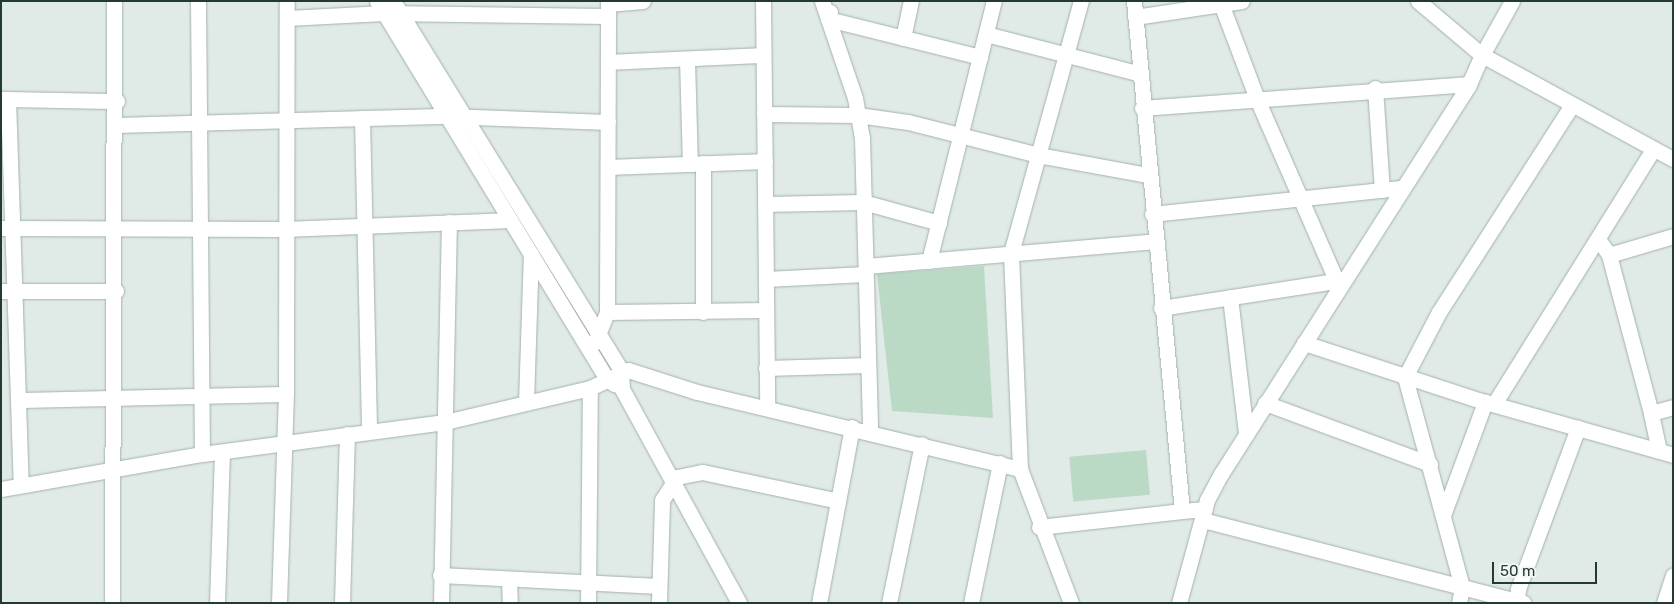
<!DOCTYPE html>
<style>
body{margin:0}
#map{position:relative;width:1674px;height:604px;overflow:hidden;background:#e0eae6;font-family:Rubik,sans-serif}
div>[style]{position:absolute}
[style*='--x']{left:calc(var(--x)*1px);top:calc(var(--y)*1px);width:calc(var(--w)*1px);rotate:calc(var(--a)*1deg)}
.green>*{inset:0;background:#bbdac6;transform-origin:0 0}
.roads{filter:drop-shadow(0 0 1px #a3b1ad) drop-shadow(0 0 1px #a3b1ad)}
.street>*{height:15px;margin:-7.5px;padding:0 7.5px;transform-origin:7.5px;border-radius:7.5px;background:#fff}
.secondary>*{height:15px;margin:-7.5px;padding:0 7.5px;transform-origin:7.5px;border-radius:7.5px;background:#fff}
span{translate:-50% -50%;white-space:nowrap;text-align:center;line-height:1.15;-webkit-text-stroke:5px #f0f7f4;paint-order:stroke}
.frame{position:absolute;inset:0;border:2px solid #223935;pointer-events:none}
.scale{position:absolute;left:1492px;top:562px;width:105px;height:22px;box-sizing:border-box;border:2px solid #223935;border-top:0;padding-left:6px;font-size:15px;line-height:18px;white-space:nowrap;color:#223935;-webkit-text-stroke:4px #f0f7f4;paint-order:stroke}
</style>
<div id="map">
<div class="green">
<div style="clip-path:polygon(984px 266px,993px 418px,892px 411px,877px 274px)"></div>
<div style="left:1146px;top:450px;width:45px;height:77px;rotate:85deg"></div>
</div>
<div class="roads">
<div class="street">
<div style="--x:198;--y:1;--w:453;--a:89.5"></div>
<div style="--x:377;--y:1;--w:442;--a:58.7"></div>
<div style="--x:607;--y:379;--w:9;--a:36"></div>
<div style="--x:393;--y:1;--w:434;--a:58.3"></div>
<div style="--x:621;--y:370;--w:19;--a:87"></div>
<div style="--x:622;--y:389;--w:244;--a:61.3"></div>
<div style="--x:763;--y:1;--w:406;--a:89.4"></div>
<div style="--x:822;--y:1;--w:102;--a:71.2"></div>
<div style="--x:855;--y:98;--w:41;--a:80.1"></div>
<div style="--x:862;--y:138;--w:294;--a:88.4"></div>
<div style="--x:1134;--y:1;--w:512;--a:84.62"></div>
<div style="--x:1182;--y:511;--w:23;--a:-5"></div>
<div style="--x:1220;--y:1;--w:105;--a:69.3"></div>
<div style="--x:1257;--y:99;--w:205;--a:66.4"></div>
<div style="--x:1418;--y:1;--w:84;--a:40.2"></div>
<div style="--x:1482;--y:55;--w:62;--a:-60.9"></div>
<div style="--x:608;--y:4;--w:35;--a:-5"></div>
<div style="--x:830;--y:12;--w:7;--a:106"></div>
<div style="--x:828;--y:19;--w:157;--a:14"></div>
<div style="--x:1135;--y:17;--w:108;--a:-8.5"></div>
<div style="--x:287;--y:18;--w:97;--a:-3"></div>
<div style="--x:384;--y:13;--w:223;--a:0.8"></div>
<div style="--x:986;--y:34;--w:160;--a:14.5"></div>
<div style="--x:903;--y:38;--w:38;--a:-78"></div>
<div style="--x:687;--y:59;--w:105;--a:88.4"></div>
<div style="--x:608;--y:62;--w:155;--a:-2.6"></div>
<div style="--x:1375;--y:88;--w:102;--a:86.1"></div>
<div style="--x:1;--y:99;--w:116;--a:1"></div>
<div style="--x:8;--y:99;--w:386;--a:88.1"></div>
<div style="--x:1142;--y:108;--w:328;--a:-4.2"></div>
<div style="--x:764;--y:114;--w:94;--a:0.6"></div>
<div style="--x:858;--y:115;--w:50;--a:8"></div>
<div style="--x:908;--y:122;--w:134;--a:14.2"></div>
<div style="--x:1038;--y:155;--w:112;--a:10.3"></div>
<div style="--x:362;--y:118;--w:313;--a:88.7"></div>
<div style="--x:116;--y:125;--w:331;--a:-1.6"></div>
<div style="--x:447;--y:116;--w:161;--a:2.1"></div>
<div style="--x:608;--y:167;--w:157;--a:-2.2"></div>
<div style="--x:765;--y:204;--w:98;--a:-1.2"></div>
<div style="--x:863;--y:202;--w:79;--a:15.4"></div>
<div style="--x:1152;--y:214;--w:250;--a:-6"></div>
<div style="--x:1;--y:228;--w:283;--a:0.2"></div>
<div style="--x:284;--y:229;--w:226;--a:-2.3"></div>
<div style="--x:1598;--y:239;--w:19;--a:55"></div>
<div style="--x:1609;--y:255;--w:163;--a:75.1"></div>
<div style="--x:1609;--y:255;--w:67;--a:-16.5"></div>
<div style="--x:929;--y:261;--w:268;--a:-76"></div>
<div style="--x:866;--y:266;--w:291;--a:-4.9"></div>
<div style="--x:766;--y:279;--w:99;--a:-2.9"></div>
<div style="--x:1;--y:291;--w:115;--a:0"></div>
<div style="--x:1230;--y:297;--w:138;--a:83.3"></div>
<div style="--x:1161;--y:308;--w:177;--a:-8.8"></div>
<div style="--x:607;--y:312;--w:158;--a:-0.7"></div>
<div style="--x:703;--y:312;--w:149;--a:-90"></div>
<div style="--x:595;--y:342;--w:32;--a:-68"></div>
<div style="--x:607;--y:312;--w:311;--a:-89.8"></div>
<div style="--x:1304;--y:343;--w:190;--a:18.1"></div>
<div style="--x:1485;--y:402;--w:195;--a:15.7"></div>
<div style="--x:766;--y:368;--w:102;--a:-1.7"></div>
<div style="--x:19;--y:400;--w:267;--a:-1.3"></div>
<div style="--x:526;--y:402;--w:148;--a:-88.1"></div>
<div style="--x:1265;--y:403;--w:176;--a:20.3"></div>
<div style="--x:1494;--y:404;--w:300;--a:-58"></div>
<div style="--x:1659;--y:451;--w:39;--a:-102"></div>
<div style="--x:1651;--y:413;--w:23;--a:-15"></div>
<div style="--x:1;--y:489;--w:204;--a:-9.9"></div>
<div style="--x:202;--y:454;--w:245;--a:-7.5"></div>
<div style="--x:445;--y:422;--w:149;--a:-13.2"></div>
<div style="--x:590;--y:388;--w:42;--a:-25.3"></div>
<div style="--x:628;--y:370;--w:72;--a:17.7"></div>
<div style="--x:697;--y:392;--w:332;--a:13.4"></div>
<div style="--x:1443;--y:515;--w:121;--a:-69.6"></div>
<div style="--x:1203;--y:520;--w:331;--a:14.5"></div>
<div style="--x:1039;--y:527;--w:144;--a:-6.4"></div>
<div style="--x:440;--y:575;--w:219;--a:2.9"></div>
<div style="--x:509;--y:579;--w:24;--a:88"></div>
<div style="--x:112;--y:603;--w:602;--a:-89.81"></div>
<div style="--x:217;--y:603;--w:151;--a:-88.1"></div>
<div style="--x:279;--y:603;--w:209;--a:-88.1"></div>
<div style="--x:286;--y:394;--w:393;--a:-89.9"></div>
<div style="--x:342;--y:603;--w:169;--a:-88.3"></div>
<div style="--x:441;--y:603;--w:381;--a:-88.8"></div>
<div style="--x:588;--y:603;--w:215;--a:-89.5"></div>
<div style="--x:659;--y:603;--w:103;--a:-88.3"></div>
<div style="--x:662;--y:500;--w:27;--a:-57"></div>
<div style="--x:677;--y:477;--w:25;--a:-11"></div>
<div style="--x:702;--y:472;--w:139;--a:12"></div>
<div style="--x:819;--y:603;--w:179;--a:-79.4"></div>
<div style="--x:889;--y:603;--w:162;--a:-78.3"></div>
<div style="--x:971;--y:603;--w:143;--a:-78.3"></div>
<div style="--x:1071;--y:603;--w:143;--a:-110.8"></div>
<div style="--x:1020;--y:469;--w:216;--a:-92.4"></div>
<div style="--x:1011;--y:253;--w:262;--a:-74.5"></div>
<div style="--x:1459;--y:603;--w:16;--a:-79"></div>
<div style="--x:1462;--y:587;--w:218;--a:-105.2"></div>
<div style="--x:1405;--y:377;--w:73;--a:-62.4"></div>
<div style="--x:1439;--y:312;--w:245;--a:-57.3"></div>
<div style="--x:1517;--y:603;--w:14;--a:-86"></div>
<div style="--x:1518;--y:589;--w:172;--a:-69.6"></div>
<div style="--x:1664;--y:603;--w:29;--a:-72"></div>
</div>
<div class="secondary">
<div style="--x:1179;--y:603;--w:107;--a:-74.8"></div>
<div style="--x:1207;--y:500;--w:30;--a:-62"></div>
<div style="--x:1221;--y:474;--w:462;--a:-57.5"></div>
<div style="--x:1469;--y:84;--w:32;--a:-66"></div>
<div style="--x:1482;--y:55;--w:217;--a:28.6"></div>
</div>
</div>
<div class="frame"></div>
<div class="scale">50 m</div>
</div>
